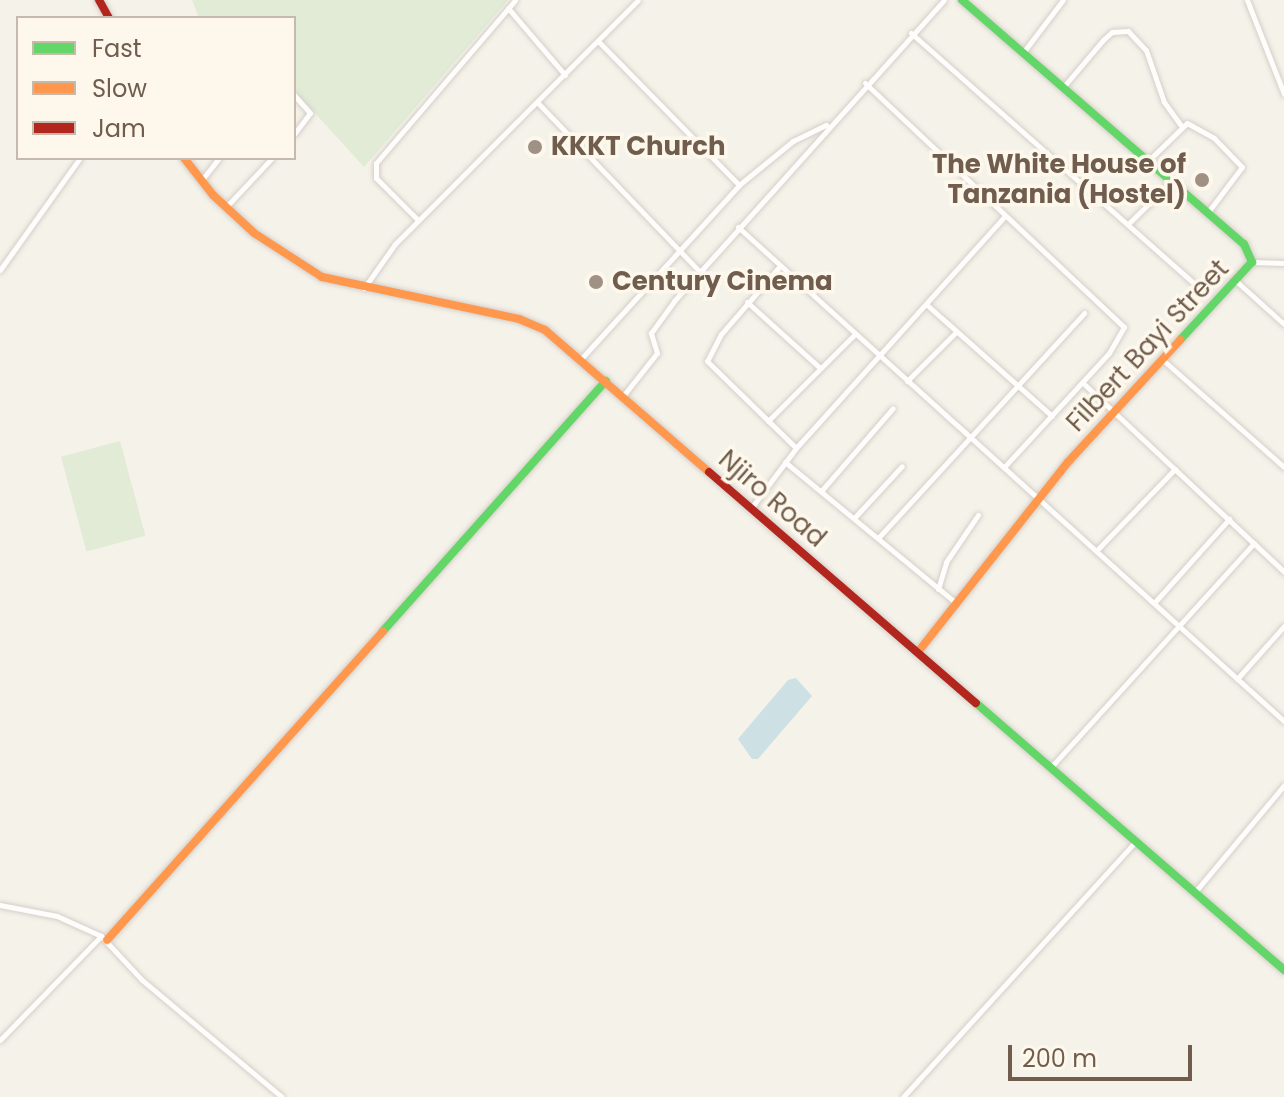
<!DOCTYPE html>
<style>
body{margin:0}
#map{position:relative;width:1284px;height:1097px;overflow:hidden;background:#f5f2ea;font-family:Poppins,sans-serif}
div>[style]{position:absolute}
[style*='--x']{left:calc(var(--x)*1px);top:calc(var(--y)*1px);width:calc(var(--w)*1px);rotate:calc(var(--a)*1deg)}
.green>*{inset:0;background:#e1ebd6;transform-origin:0 0}
.water>*{inset:0;background:#cde0e4}
.roads{filter:drop-shadow(0 0 2px #d4cfc8) drop-shadow(0 0 2px #d4cfc8)}
.street>*{height:5px;margin:-2.5px;padding:0 2.5px;transform-origin:2.5px;border-radius:2.5px;background:#fefdfc}
.fast>*{height:8px;margin:-4px;padding:0 4px;transform-origin:4px;border-radius:4px;background:#63d668}
.slow>*{height:8px;margin:-4px;padding:0 4px;transform-origin:4px;border-radius:4px;background:#ff974d}
.jam>*{height:8px;margin:-4px;padding:0 4px;transform-origin:4px;border-radius:4px;background:#b3261e}
.dots>*{width:22px;height:22px;translate:-50% -50%;box-sizing:border-box;border:4px solid #fdf8eb;border-radius:50%}
span{translate:-50% -50%;white-space:nowrap;text-align:center;line-height:1.15;-webkit-text-stroke:7px #fdf8eb;paint-order:stroke}
.poi-label{font-size:26px;color:#705d4d;font-weight:700}
.left{translate:0 -50%;text-align:left}
.right{translate:-100% -50%;text-align:right}
.street-label{font-size:26px;color:#705d4d}
.legend{position:absolute;left:16px;top:16px;width:280px;height:144px;box-sizing:border-box;background:#fdf8eb;border:2px solid #c5baac;margin:0;padding:10px 14px;list-style:none;font-size:24px;color:#705d4d}
.legend li{display:flex;align-items:center;gap:16px;height:40px}
.legend b{width:40px;border:2px solid #c5baac}
.scale{position:absolute;left:1008px;top:1045px;width:184px;height:36px;box-sizing:border-box;border:4px solid #705d4d;border-top:0;padding-left:10px;font-size:24px;line-height:28px;white-space:nowrap;color:#705d4d;-webkit-text-stroke:6px #fdf8eb;paint-order:stroke}
</style>
<div id="map">
<div class="green">
<div style="clip-path:polygon(192px 0,508px 0,364px 167px,294px 90px,294px 18px,199px 18px)"></div>
<div style="left:120px;top:441px;width:98px;height:61px;rotate:75deg"></div>
</div>
<div class="water">
<div style="clip-path:polygon(796px 678px,812px 696px,758px 759px,752px 759px,738px 739px,788px 680px)"></div>
</div>
<div class="roads">
<div class="street">
<div style="--x:1247;--y:0;--w:101;--a:68.5"></div>
<div style="--x:508;--y:8;--w:88;--a:49.6"></div>
<div style="--x:911;--y:33;--w:379;--a:41.5"></div>
<div style="--x:598;--y:41;--w:202;--a:45.6"></div>
<div style="--x:1025;--y:50;--w:63;--a:-52.8"></div>
<div style="--x:865;--y:83;--w:356;--a:43.3"></div>
<div style="--x:1124;--y:327;--w:30;--a:120"></div>
<div style="--x:1109;--y:353;--w:155;--a:132.6"></div>
<div style="--x:1065;--y:85;--w:59;--a:-49.8"></div>
<div style="--x:1103;--y:40;--w:12;--a:-42"></div>
<div style="--x:1112;--y:32;--w:16;--a:-4"></div>
<div style="--x:1128;--y:31;--w:26;--a:47"></div>
<div style="--x:1146;--y:50;--w:55;--a:70.9"></div>
<div style="--x:1164;--y:102;--w:29;--a:54"></div>
<div style="--x:294;--y:95;--w:24;--a:48"></div>
<div style="--x:310;--y:113;--w:26;--a:127"></div>
<div style="--x:538;--y:103;--w:234;--a:46.2"></div>
<div style="--x:1151;--y:158;--w:50;--a:-44.2"></div>
<div style="--x:1187;--y:123;--w:31;--a:29"></div>
<div style="--x:1214;--y:138;--w:40;--a:46"></div>
<div style="--x:1242;--y:167;--w:56;--a:127.1"></div>
<div style="--x:201;--y:181;--w:29;--a:-52"></div>
<div style="--x:226;--y:207;--w:67;--a:-46.8"></div>
<div style="--x:418;--y:220;--w:59;--a:-135"></div>
<div style="--x:376;--y:178;--w:15;--a:-90"></div>
<div style="--x:376;--y:163;--w:214;--a:-49.5"></div>
<div style="--x:1128;--y:224;--w:63;--a:-44.4"></div>
<div style="--x:738;--y:227;--w:736;--a:42.14"></div>
<div style="--x:1252;--y:262;--w:32;--a:2"></div>
<div style="--x:780;--y:266;--w:90;--a:130.9"></div>
<div style="--x:721;--y:334;--w:30;--a:117"></div>
<div style="--x:707;--y:361;--w:124;--a:44.3"></div>
<div style="--x:0;--y:270;--w:138;--a:-54.5"></div>
<div style="--x:1236;--y:281;--w:64;--a:41.9"></div>
<div style="--x:364;--y:288;--w:54;--a:-54.8"></div>
<div style="--x:395;--y:244;--w:344;--a:-45.1"></div>
<div style="--x:747;--y:302;--w:98;--a:42.1"></div>
<div style="--x:927;--y:305;--w:167;--a:41.6"></div>
<div style="--x:580;--y:360;--w:236;--a:-47.7"></div>
<div style="--x:739;--y:185;--w:70;--a:-39.2"></div>
<div style="--x:793;--y:141;--w:37;--a:-26"></div>
<div style="--x:1163;--y:360;--w:162;--a:41.5"></div>
<div style="--x:907;--y:381;--w:69;--a:-45"></div>
<div style="--x:1083;--y:383;--w:276;--a:43.2"></div>
<div style="--x:623;--y:396;--w:55;--a:-51.7"></div>
<div style="--x:657;--y:353;--w:21;--a:-107"></div>
<div style="--x:651;--y:333;--w:39;--a:-54"></div>
<div style="--x:674;--y:301;--w:404;--a:-48.1"></div>
<div style="--x:768;--y:421;--w:123;--a:-45"></div>
<div style="--x:785;--y:462;--w:220;--a:39.5"></div>
<div style="--x:822;--y:490;--w:108;--a:-49.1"></div>
<div style="--x:752;--y:507;--w:74;--a:-53.3"></div>
<div style="--x:796;--y:448;--w:311;--a:-48"></div>
<div style="--x:855;--y:517;--w:69;--a:-47.3"></div>
<div style="--x:879;--y:537;--w:304;--a:-47.5"></div>
<div style="--x:1096;--y:551;--w:114;--a:-46.1"></div>
<div style="--x:938;--y:589;--w:28;--a:-73"></div>
<div style="--x:946;--y:562;--w:57;--a:-55.8"></div>
<div style="--x:1154;--y:603;--w:113;--a:-48.2"></div>
<div style="--x:1237;--y:679;--w:71;--a:-48.4"></div>
<div style="--x:1051;--y:767;--w:302;--a:-47.8"></div>
<div style="--x:1195;--y:892;--w:139;--a:-50.2"></div>
<div style="--x:0;--y:905;--w:58;--a:10.9"></div>
<div style="--x:57;--y:916;--w:48;--a:24.4"></div>
<div style="--x:101;--y:936;--w:60;--a:47"></div>
<div style="--x:142;--y:980;--w:182;--a:39.9"></div>
<div style="--x:0;--y:1040;--w:145;--a:-45.8"></div>
<div style="--x:903;--y:1097;--w:346;--a:-47.7"></div>
</div>
<div class="fast">
<div style="--x:962;--y:0;--w:373;--a:40.9"></div>
<div style="--x:1244;--y:244;--w:20;--a:66"></div>
<div style="--x:1252;--y:262;--w:106;--a:132.7"></div>
<div style="--x:383;--y:631;--w:335;--a:-48.3"></div>
<div style="--x:976;--y:703;--w:408;--a:40.9"></div>
</div>
<div class="slow">
<div style="--x:184;--y:158;--w:47;--a:51.9"></div>
<div style="--x:213;--y:195;--w:56;--a:42.8"></div>
<div style="--x:254;--y:233;--w:81;--a:32.9"></div>
<div style="--x:322;--y:277;--w:201;--a:12"></div>
<div style="--x:519;--y:319;--w:28;--a:23"></div>
<div style="--x:545;--y:330;--w:217;--a:40.9"></div>
<div style="--x:918;--y:652;--w:242;--a:-51.7"></div>
<div style="--x:1068;--y:462;--w:166;--a:-47.4"></div>
<div style="--x:107;--y:940;--w:414;--a:-48.2"></div>
</div>
<div class="jam">
<div style="--x:99;--y:0;--w:21;--a:61"></div>
<div style="--x:709;--y:472;--w:353;--a:40.9"></div>
</div>
</div>
<div class="dots">
<div style="left:535px;top:147px;background:#9f9184"></div>
<div style="left:1202px;top:180px;background:#9f9184"></div>
<div style="left:596px;top:282px;background:#9f9184"></div>
</div>
<div class="poi-label">
<span class="left" style="left:551px;top:147px">KKKT Church</span>
<span class="right" style="left:1186px;top:180px">The White House of<br>Tanzania (Hostel)</span>
<span class="left" style="left:612px;top:282px">Century Cinema</span>
</div>
<div class="street-label">
<span style="left:1148px;top:346px;rotate:-47deg">Filbert Bayi Street</span>
<span style="left:772px;top:499px;rotate:41deg">Njiro Road</span>
</div>
<ul class="legend">
<li><b style="height:10px;background:#63d668"></b>Fast</li>
<li><b style="height:10px;background:#ff974d"></b>Slow</li>
<li><b style="height:10px;background:#b3261e"></b>Jam</li>
</ul>
<div class="scale">200 m</div>
</div>
